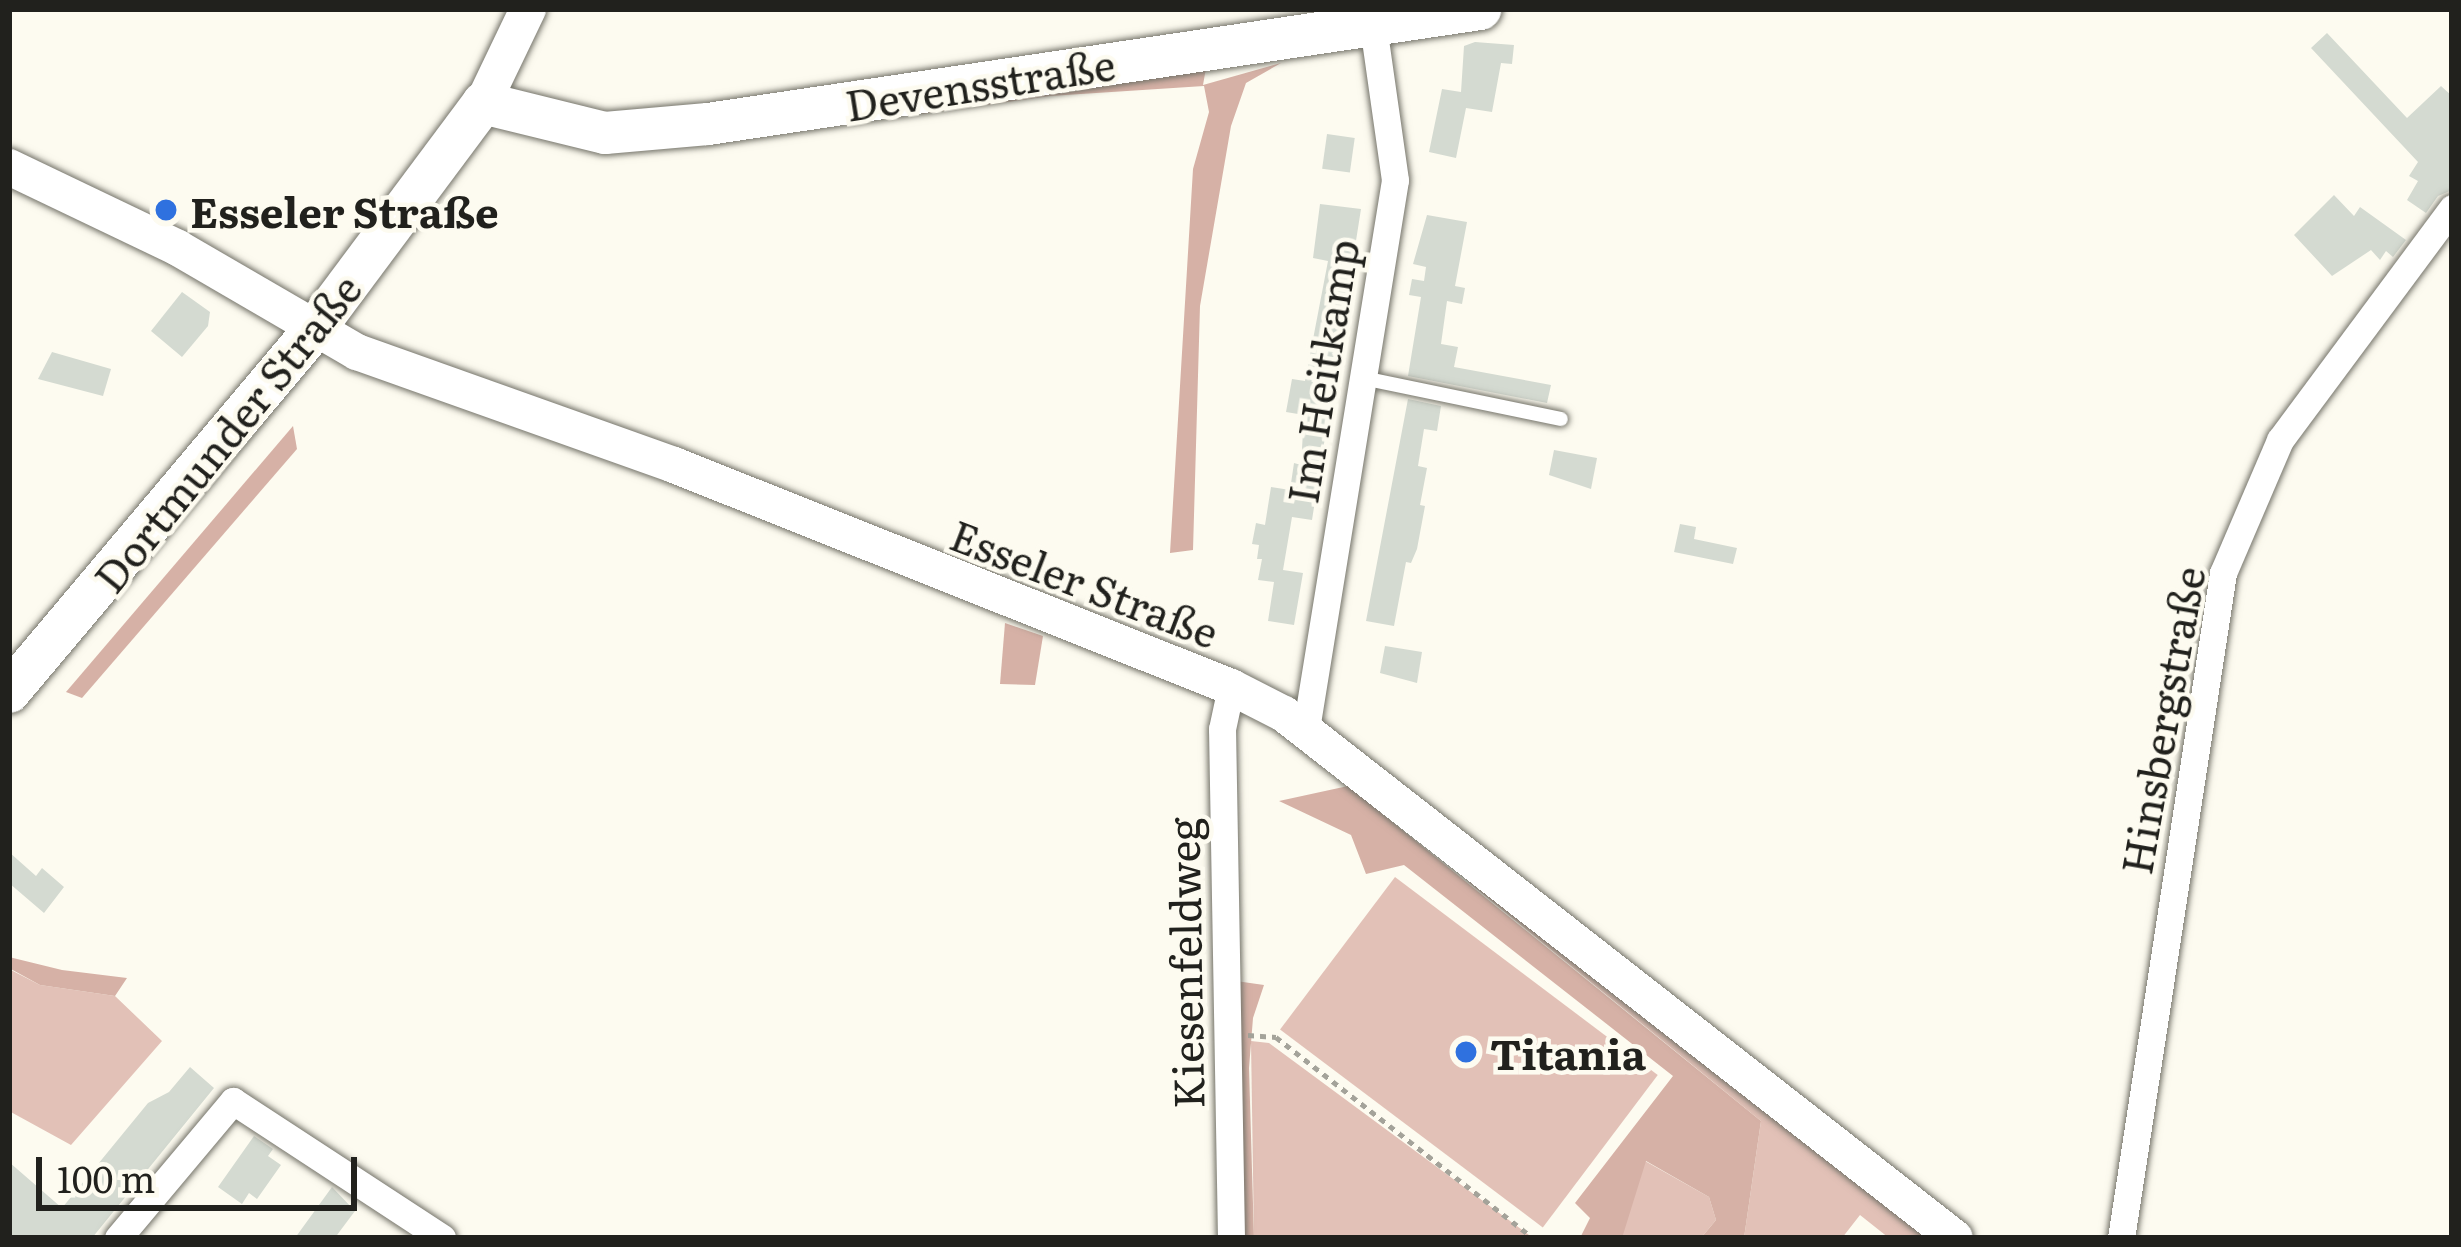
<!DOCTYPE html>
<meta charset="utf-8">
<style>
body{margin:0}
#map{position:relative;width:2461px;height:1247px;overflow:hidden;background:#fdfbf0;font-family:Literata,serif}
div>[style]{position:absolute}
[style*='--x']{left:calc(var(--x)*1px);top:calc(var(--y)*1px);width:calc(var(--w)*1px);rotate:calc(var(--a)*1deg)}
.green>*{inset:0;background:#e2c1b7;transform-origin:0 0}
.forest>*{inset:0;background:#d6b1a6}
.building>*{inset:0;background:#d4dad1;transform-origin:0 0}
.path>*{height:4.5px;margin-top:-2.25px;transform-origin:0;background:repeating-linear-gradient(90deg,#a4a39a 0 6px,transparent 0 12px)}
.roads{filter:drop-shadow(0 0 3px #75746a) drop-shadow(0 0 3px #75746a)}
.lane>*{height:14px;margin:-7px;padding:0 7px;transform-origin:7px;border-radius:7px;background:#fff}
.street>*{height:27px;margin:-13.5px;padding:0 13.5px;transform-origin:13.5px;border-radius:13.5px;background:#fff}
.secondary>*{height:36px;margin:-18px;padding:0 18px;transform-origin:18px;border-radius:18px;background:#fff}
.primary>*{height:42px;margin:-21px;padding:0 21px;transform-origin:21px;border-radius:21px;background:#fff}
.dots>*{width:33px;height:33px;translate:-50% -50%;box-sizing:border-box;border:6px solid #fdfbf0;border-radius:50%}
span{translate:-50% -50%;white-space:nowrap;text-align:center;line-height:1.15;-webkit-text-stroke:9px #fdfbf0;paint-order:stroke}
.street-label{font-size:42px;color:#21211d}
.poi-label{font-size:42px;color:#21211d;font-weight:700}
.left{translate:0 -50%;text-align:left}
.frame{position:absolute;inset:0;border:12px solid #21211d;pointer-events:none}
.scale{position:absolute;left:36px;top:1157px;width:321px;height:54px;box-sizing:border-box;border:6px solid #21211d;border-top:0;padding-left:15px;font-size:36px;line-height:42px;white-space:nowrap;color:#21211d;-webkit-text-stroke:9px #fdfbf0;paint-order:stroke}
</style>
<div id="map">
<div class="green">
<div style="left:1395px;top:877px;width:329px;height:191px;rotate:37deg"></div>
<div style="clip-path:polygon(1476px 877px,1935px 1238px,1889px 1238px,1860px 1215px,1842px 1238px,1744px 1238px,1761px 1121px,1468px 882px)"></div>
<div style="clip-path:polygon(9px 969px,40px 985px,115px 996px,162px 1041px,71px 1145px,9px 1111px)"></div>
<div style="clip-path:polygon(1251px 1041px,1269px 1043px,1533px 1238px,1254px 1238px)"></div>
<div style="clip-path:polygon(1645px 1161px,1709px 1197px,1716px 1220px,1701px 1238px,1621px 1237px)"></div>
</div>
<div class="forest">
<div style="clip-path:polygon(1281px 63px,1246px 83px,1231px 126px,1200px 306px,1193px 550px,1170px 553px,1193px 169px,1209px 112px,1204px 86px,1050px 96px,922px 114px,927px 106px,1206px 68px,1203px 85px)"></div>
<div style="clip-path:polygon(293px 426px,297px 449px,82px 698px,66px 692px)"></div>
<div style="clip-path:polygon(1005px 623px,1043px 636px,1035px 685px,1000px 684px)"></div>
<div style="clip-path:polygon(1348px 786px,1761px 1121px,1744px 1238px,1701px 1238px,1716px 1220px,1709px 1197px,1646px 1161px,1622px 1238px,1580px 1238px,1590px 1218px,1575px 1203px,1673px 1076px,1404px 865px,1366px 874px,1351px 835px,1279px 801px)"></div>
<div style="clip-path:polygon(9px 957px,62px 970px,127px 978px,115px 996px,40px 985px,9px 968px)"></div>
<div style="clip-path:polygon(1236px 981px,1264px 985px,1253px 1018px,1249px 1068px,1254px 1238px,1240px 1238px)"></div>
</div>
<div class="building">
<div style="clip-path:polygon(2327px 33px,2407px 118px,2441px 86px,2452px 96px,2452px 190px,2438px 196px,2426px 213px,2407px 200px,2418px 181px,2409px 176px,2418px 162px,2311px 48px)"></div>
<div style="clip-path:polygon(1475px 42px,1514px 45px,1512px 64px,1501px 63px,1492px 112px,1466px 108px,1456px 158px,1429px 152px,1442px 89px,1461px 92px,1464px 46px)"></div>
<div style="left:1327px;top:134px;width:28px;height:35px;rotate:8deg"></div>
<div style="clip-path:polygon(2334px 195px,2354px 216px,2360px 207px,2406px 240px,2393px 257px,2386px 251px,2380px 260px,2371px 250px,2332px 276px,2294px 235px)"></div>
<div style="clip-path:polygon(1320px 204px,1361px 209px,1312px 520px,1292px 517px,1283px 570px,1303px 573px,1294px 625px,1268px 621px,1274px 582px,1258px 580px,1262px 559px,1257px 559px,1259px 545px,1252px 544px,1256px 523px,1265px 525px,1271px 487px,1290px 490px,1294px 463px,1301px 465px,1304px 415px,1286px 412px,1292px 379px,1305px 381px,1328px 261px,1313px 258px)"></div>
<div style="clip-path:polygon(1427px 215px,1467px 222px,1455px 286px,1465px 288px,1462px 304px,1447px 301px,1441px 344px,1458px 347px,1454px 367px,1551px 385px,1547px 403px,1408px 376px,1421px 297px,1409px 295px,1412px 279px,1424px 281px,1426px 267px,1413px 264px)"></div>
<div style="clip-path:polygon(182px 292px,210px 312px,208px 326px,182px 357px,151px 331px)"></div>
<div style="clip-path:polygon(52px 352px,111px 369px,103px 396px,38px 379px)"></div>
<div style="clip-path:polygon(1408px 399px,1441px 406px,1437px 431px,1424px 429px,1418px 466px,1427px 468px,1420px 505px,1425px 506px,1417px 549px,1411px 563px,1406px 562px,1394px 626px,1366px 621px)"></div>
<div style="clip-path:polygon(1554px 450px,1597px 458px,1591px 489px,1549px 475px)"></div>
<div style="clip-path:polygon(1680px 524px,1696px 527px,1694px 539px,1737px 548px,1733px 564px,1674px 552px)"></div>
<div style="clip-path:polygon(1385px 646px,1422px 652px,1417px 683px,1380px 673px)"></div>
<div style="clip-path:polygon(9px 852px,36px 876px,42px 868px,64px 887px,44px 913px,9px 883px)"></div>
<div style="clip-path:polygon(190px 1067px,214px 1088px,92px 1238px,9px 1238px,9px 1162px,62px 1208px,148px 1103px,169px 1092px)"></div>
<div style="clip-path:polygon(254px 1136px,273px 1149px,268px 1156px,281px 1165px,257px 1199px,249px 1193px,242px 1204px,218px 1187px)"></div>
<div style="clip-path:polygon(332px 1187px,355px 1211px,340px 1231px,335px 1238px,295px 1238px)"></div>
</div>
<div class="path">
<div style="--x:1248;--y:1035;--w:28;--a:4"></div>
<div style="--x:1276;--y:1037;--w:326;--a:38"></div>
</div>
<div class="roads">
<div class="lane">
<div style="--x:1363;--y:378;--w:202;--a:11.7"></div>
</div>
<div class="street">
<div style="--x:1306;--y:729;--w:556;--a:-80.79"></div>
<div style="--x:1395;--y:180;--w:156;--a:-98.1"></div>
<div style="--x:118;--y:1238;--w:179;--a:-50"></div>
<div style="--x:233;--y:1101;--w:250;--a:33.2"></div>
<div style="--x:1231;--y:1238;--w:509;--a:-91.01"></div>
<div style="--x:1222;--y:729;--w:43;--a:-77.9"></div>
<div style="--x:2121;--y:1238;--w:673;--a:-81.28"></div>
<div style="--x:2223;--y:573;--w:145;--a:-66.8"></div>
<div style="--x:2280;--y:440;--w:289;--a:-53.4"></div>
</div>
<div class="secondary">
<div style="--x:483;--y:103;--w:104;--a:-64.4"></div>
<div style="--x:9;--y:167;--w:187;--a:25.6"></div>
<div style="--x:178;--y:248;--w:207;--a:30.2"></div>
<div style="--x:357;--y:352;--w:337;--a:19.6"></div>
<div style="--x:674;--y:465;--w:600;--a:21.73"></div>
<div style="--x:1231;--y:687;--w:59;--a:27"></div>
<div style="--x:1284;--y:714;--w:851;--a:37.99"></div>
</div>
<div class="primary">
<div style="--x:9;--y:692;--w:473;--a:-49.9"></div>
<div style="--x:314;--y:330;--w:283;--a:-53.3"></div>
<div style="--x:483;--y:103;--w:126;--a:13.8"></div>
<div style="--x:605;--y:133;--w:103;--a:-5"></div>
<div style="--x:708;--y:124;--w:781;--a:-8.47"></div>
</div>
</div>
<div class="dots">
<div style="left:166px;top:210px;background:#2f71df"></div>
<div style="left:1466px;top:1052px;background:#2f71df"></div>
</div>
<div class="street-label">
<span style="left:980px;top:83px;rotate:-9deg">Devensstraße</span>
<span style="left:1321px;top:371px;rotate:-81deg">Im Heitkamp</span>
<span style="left:226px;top:432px;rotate:-51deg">Dortmunder Straße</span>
<span style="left:1085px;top:582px;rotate:21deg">Esseler Straße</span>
<span style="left:2161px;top:720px;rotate:-80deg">Hinsbergstraße</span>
<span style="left:1184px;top:963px;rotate:-91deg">Kiesenfeldweg</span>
</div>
<div class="poi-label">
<span class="left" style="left:190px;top:210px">Esseler Straße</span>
<span class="left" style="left:1490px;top:1052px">Titania</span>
</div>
<div class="frame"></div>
<div class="scale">100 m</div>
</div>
